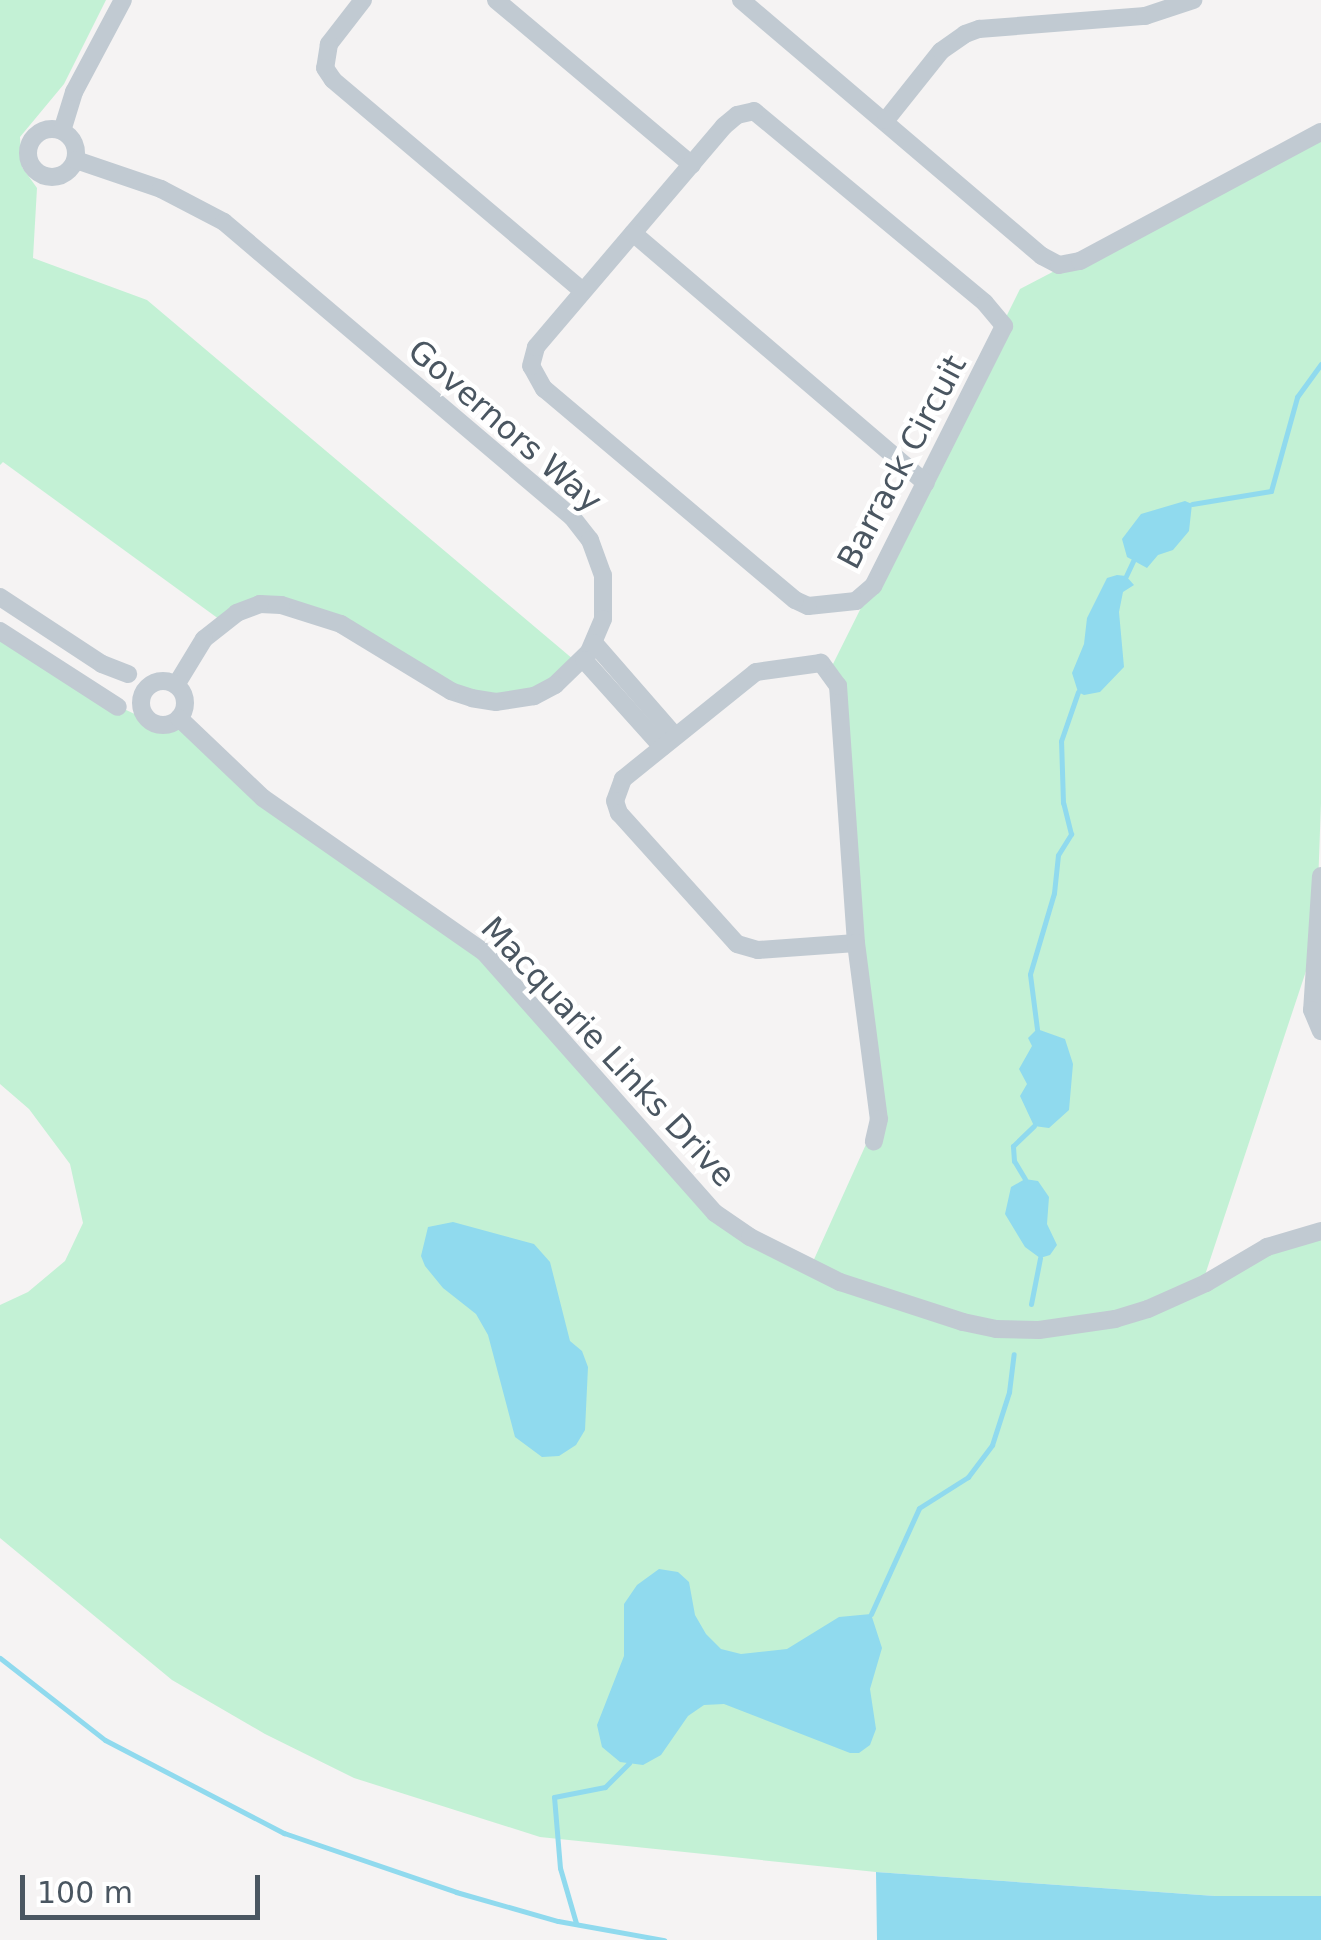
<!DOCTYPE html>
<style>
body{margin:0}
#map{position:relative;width:1321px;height:1940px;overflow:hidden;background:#f5f3f3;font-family:"DejaVu Sans",sans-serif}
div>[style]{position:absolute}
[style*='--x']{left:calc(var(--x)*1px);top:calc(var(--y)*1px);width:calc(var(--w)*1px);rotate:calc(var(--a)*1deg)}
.green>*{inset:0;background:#c3f1d5}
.water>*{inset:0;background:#90daee}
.stream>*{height:5px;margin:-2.5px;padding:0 2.5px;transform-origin:2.5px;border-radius:2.5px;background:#90daee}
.minor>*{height:18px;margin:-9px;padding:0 9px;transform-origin:9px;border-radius:9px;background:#c1cad2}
.minor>.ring{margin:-9px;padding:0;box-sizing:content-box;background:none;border:18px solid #c1cad2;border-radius:50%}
span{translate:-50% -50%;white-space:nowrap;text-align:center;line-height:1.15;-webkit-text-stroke:9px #fff;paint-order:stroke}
.street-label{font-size:32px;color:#4a5661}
.scale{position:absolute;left:20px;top:1875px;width:240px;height:45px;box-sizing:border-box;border:5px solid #4a5661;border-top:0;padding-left:12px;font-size:30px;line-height:35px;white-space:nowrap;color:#4a5661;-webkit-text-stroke:8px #fff;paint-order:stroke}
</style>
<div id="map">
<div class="green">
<div style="clip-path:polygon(0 0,106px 0,64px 84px,20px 137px,22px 167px,37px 188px,33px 258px,147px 300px,580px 665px,555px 685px,472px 698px,341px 624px,260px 604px,223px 622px,3px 462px,0 465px)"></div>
<div style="clip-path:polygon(1321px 132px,1321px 803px,1316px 941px,1202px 1284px,1321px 1231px,1321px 1896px,1215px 1896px,876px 1872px,540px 1837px,354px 1778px,265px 1734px,172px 1680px,0 1538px,0 1305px,28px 1292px,65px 1261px,83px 1223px,70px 1164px,29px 1109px,0 1084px,0 631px,86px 691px,160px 726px,177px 719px,228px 770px,484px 953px,711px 1211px,811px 1266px,877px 1120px,830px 670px,1020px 289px)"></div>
</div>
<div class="water">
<div style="clip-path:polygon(1185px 501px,1192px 504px,1189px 531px,1173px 550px,1158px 555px,1147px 568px,1127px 557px,1122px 539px,1141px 514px)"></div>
<div style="clip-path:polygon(1117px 575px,1126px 576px,1134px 585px,1123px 592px,1119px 612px,1124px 667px,1100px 692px,1084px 695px,1078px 692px,1072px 673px,1084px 644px,1087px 618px,1107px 578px)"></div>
<div style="clip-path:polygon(1037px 1029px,1065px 1039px,1073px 1064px,1069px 1110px,1049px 1128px,1034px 1126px,1020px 1096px,1027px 1084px,1019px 1069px,1032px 1046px,1028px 1038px)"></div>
<div style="clip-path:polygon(1025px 1179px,1038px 1181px,1049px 1197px,1047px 1224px,1057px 1245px,1050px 1255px,1040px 1258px,1025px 1247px,1005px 1214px,1011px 1187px)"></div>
<div style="clip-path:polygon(453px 1222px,534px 1244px,550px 1262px,570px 1341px,582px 1351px,588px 1367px,585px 1430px,576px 1445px,559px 1456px,542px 1457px,515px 1437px,488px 1335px,476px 1314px,443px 1288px,425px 1266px,421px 1256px,428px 1227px)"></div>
<div style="clip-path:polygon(659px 1569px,678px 1572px,689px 1582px,695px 1615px,706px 1634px,721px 1649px,741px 1654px,787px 1649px,839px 1617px,871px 1614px,882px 1648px,870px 1689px,876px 1729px,870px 1745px,859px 1753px,850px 1753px,724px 1704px,704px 1705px,688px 1716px,661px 1755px,643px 1765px,620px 1762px,602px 1747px,597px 1725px,624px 1656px,624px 1604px,637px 1585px)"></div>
<div style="clip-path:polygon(876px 1872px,1215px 1896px,1321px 1896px,1321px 1940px,877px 1940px)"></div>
</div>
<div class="stream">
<div style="--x:1192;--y:504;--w:80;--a:-9.3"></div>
<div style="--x:1271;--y:491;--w:98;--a:-74.5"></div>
<div style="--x:1297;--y:397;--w:41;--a:-54"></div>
<div style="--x:1126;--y:576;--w:17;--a:-65"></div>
<div style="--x:1037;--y:1029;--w:55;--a:-97.3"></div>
<div style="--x:1030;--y:974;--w:84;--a:-73.5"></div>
<div style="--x:1054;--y:893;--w:38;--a:-84"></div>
<div style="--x:1058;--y:855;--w:25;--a:-58"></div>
<div style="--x:1071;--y:834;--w:32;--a:-104"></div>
<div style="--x:1063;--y:803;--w:62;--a:-91.8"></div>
<div style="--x:1061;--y:741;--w:52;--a:-70.9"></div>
<div style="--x:1025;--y:1179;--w:21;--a:-121"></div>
<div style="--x:1014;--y:1161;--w:15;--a:-94"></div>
<div style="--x:1013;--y:1146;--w:29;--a:-44"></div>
<div style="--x:1031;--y:1304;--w:47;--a:-78.9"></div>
<div style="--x:871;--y:1614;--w:116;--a:-65.6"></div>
<div style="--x:919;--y:1508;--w:58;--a:-32.3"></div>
<div style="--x:968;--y:1477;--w:40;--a:-53"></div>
<div style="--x:992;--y:1445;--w:56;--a:-72.2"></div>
<div style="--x:1009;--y:1392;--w:38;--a:-83"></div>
<div style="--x:0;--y:1658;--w:133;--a:38"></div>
<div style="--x:105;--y:1740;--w:202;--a:27.5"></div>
<div style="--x:284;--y:1833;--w:182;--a:18.9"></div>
<div style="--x:456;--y:1892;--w:106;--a:15.9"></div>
<div style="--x:558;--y:1921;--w:108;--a:10.2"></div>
<div style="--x:576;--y:1923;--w:57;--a:-106.2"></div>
<div style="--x:560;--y:1868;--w:71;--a:-94.8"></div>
<div style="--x:554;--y:1797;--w:52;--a:-11.1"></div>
<div style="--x:605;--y:1787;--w:34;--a:-45"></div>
</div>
<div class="minor">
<div style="--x:363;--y:0;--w:56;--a:127.7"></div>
<div style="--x:329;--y:44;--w:24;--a:99"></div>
<div style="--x:325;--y:68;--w:14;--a:56"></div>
<div style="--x:333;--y:80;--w:327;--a:40.2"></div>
<div style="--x:496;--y:0;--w:256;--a:40.1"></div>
<div style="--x:741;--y:0;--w:395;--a:40.4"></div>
<div style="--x:1042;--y:256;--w:19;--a:28"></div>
<div style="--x:1059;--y:265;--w:21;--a:-11"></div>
<div style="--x:1080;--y:261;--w:273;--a:-28.2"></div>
<div style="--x:754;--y:111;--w:300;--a:39.7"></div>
<div style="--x:985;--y:303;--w:30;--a:50"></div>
<div style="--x:1004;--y:326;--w:291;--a:116.7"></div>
<div style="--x:873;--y:586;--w:23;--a:139"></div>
<div style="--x:856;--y:601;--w:48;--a:174.1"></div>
<div style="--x:808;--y:606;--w:14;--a:-155"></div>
<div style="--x:795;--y:600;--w:328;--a:-139.9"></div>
<div style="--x:544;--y:389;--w:26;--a:-119"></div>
<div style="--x:531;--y:366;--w:20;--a:-75"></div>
<div style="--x:536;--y:347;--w:290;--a:-49.6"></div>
<div style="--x:724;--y:126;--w:17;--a:-40"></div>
<div style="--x:737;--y:115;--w:17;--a:-13"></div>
<div style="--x:886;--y:120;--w:88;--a:-51.4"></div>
<div style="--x:941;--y:51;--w:29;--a:-35"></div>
<div style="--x:965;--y:34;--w:15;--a:-20"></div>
<div style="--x:979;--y:29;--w:167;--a:-4.5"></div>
<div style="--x:1145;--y:16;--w:51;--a:-18.4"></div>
<div class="ring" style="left:28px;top:129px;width:30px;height:30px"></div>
<div style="--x:62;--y:131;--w:41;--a:-72.9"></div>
<div style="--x:74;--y:92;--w:104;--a:-62"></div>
<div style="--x:76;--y:160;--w:90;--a:18.8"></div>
<div style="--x:161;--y:189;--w:71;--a:27.6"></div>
<div style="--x:224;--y:222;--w:456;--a:40.3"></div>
<div style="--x:572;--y:517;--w:29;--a:52"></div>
<div style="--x:590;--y:540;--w:37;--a:70"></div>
<div style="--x:603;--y:575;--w:44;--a:90"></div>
<div style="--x:603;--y:619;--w:36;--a:113"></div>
<div style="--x:589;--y:652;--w:47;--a:135.9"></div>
<div style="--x:555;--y:685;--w:24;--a:152"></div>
<div style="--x:534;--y:696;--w:38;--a:171"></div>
<div style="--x:496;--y:702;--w:24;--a:-171"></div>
<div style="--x:472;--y:698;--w:22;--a:-162"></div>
<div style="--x:451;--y:691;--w:129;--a:-148.7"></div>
<div style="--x:341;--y:624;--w:63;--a:-162.4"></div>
<div style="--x:281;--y:605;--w:21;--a:-177"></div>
<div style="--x:260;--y:604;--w:25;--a:159"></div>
<div style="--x:237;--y:613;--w:42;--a:141.8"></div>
<div style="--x:204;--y:639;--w:54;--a:121.3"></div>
<div style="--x:633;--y:233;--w:385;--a:40.5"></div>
<div style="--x:0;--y:597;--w:122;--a:33.3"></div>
<div style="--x:102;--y:664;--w:28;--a:21"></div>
<div style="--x:0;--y:631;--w:140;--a:32.8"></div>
<div style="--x:594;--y:643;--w:123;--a:48.9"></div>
<div style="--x:584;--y:660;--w:117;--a:48.1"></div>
<div class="ring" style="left:141px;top:681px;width:26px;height:26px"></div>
<div style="--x:179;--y:718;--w:116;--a:43.6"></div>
<div style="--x:263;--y:798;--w:269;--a:34.9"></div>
<div style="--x:484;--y:952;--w:349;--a:48.5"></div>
<div style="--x:715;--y:1213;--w:42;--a:34.4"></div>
<div style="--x:750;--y:1237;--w:101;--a:26.6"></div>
<div style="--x:840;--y:1282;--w:129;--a:18"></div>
<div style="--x:963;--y:1322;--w:34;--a:12"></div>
<div style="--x:996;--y:1329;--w:43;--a:1.3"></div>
<div style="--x:1039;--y:1330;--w:77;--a:-8.2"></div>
<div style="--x:1115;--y:1319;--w:34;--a:-17"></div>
<div style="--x:1148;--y:1309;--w:64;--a:-24.1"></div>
<div style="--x:1206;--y:1283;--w:71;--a:-30.5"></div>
<div style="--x:1267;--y:1247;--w:56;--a:-16.5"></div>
<div style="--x:1321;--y:876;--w:134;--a:93.8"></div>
<div style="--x:1312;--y:1010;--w:23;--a:67"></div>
<div style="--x:856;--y:943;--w:258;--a:-94"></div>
<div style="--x:838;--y:686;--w:29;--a:-126"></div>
<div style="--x:821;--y:663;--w:66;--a:172.1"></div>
<div style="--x:756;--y:672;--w:171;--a:141.2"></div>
<div style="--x:623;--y:779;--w:23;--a:110"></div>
<div style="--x:615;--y:801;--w:13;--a:72"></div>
<div style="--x:619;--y:813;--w:176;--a:48"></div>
<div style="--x:737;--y:944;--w:22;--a:16"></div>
<div style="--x:758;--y:950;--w:98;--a:-4.1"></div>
<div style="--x:856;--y:943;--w:177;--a:82.6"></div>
<div style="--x:879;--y:1119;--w:23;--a:103"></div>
</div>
<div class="street-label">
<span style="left:505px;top:426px;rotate:41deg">Governors Way</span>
<span style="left:902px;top:462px;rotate:-62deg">Barrack Circuit</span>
<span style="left:608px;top:1052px;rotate:47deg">Macquarie Links Drive</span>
</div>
<div class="scale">100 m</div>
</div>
